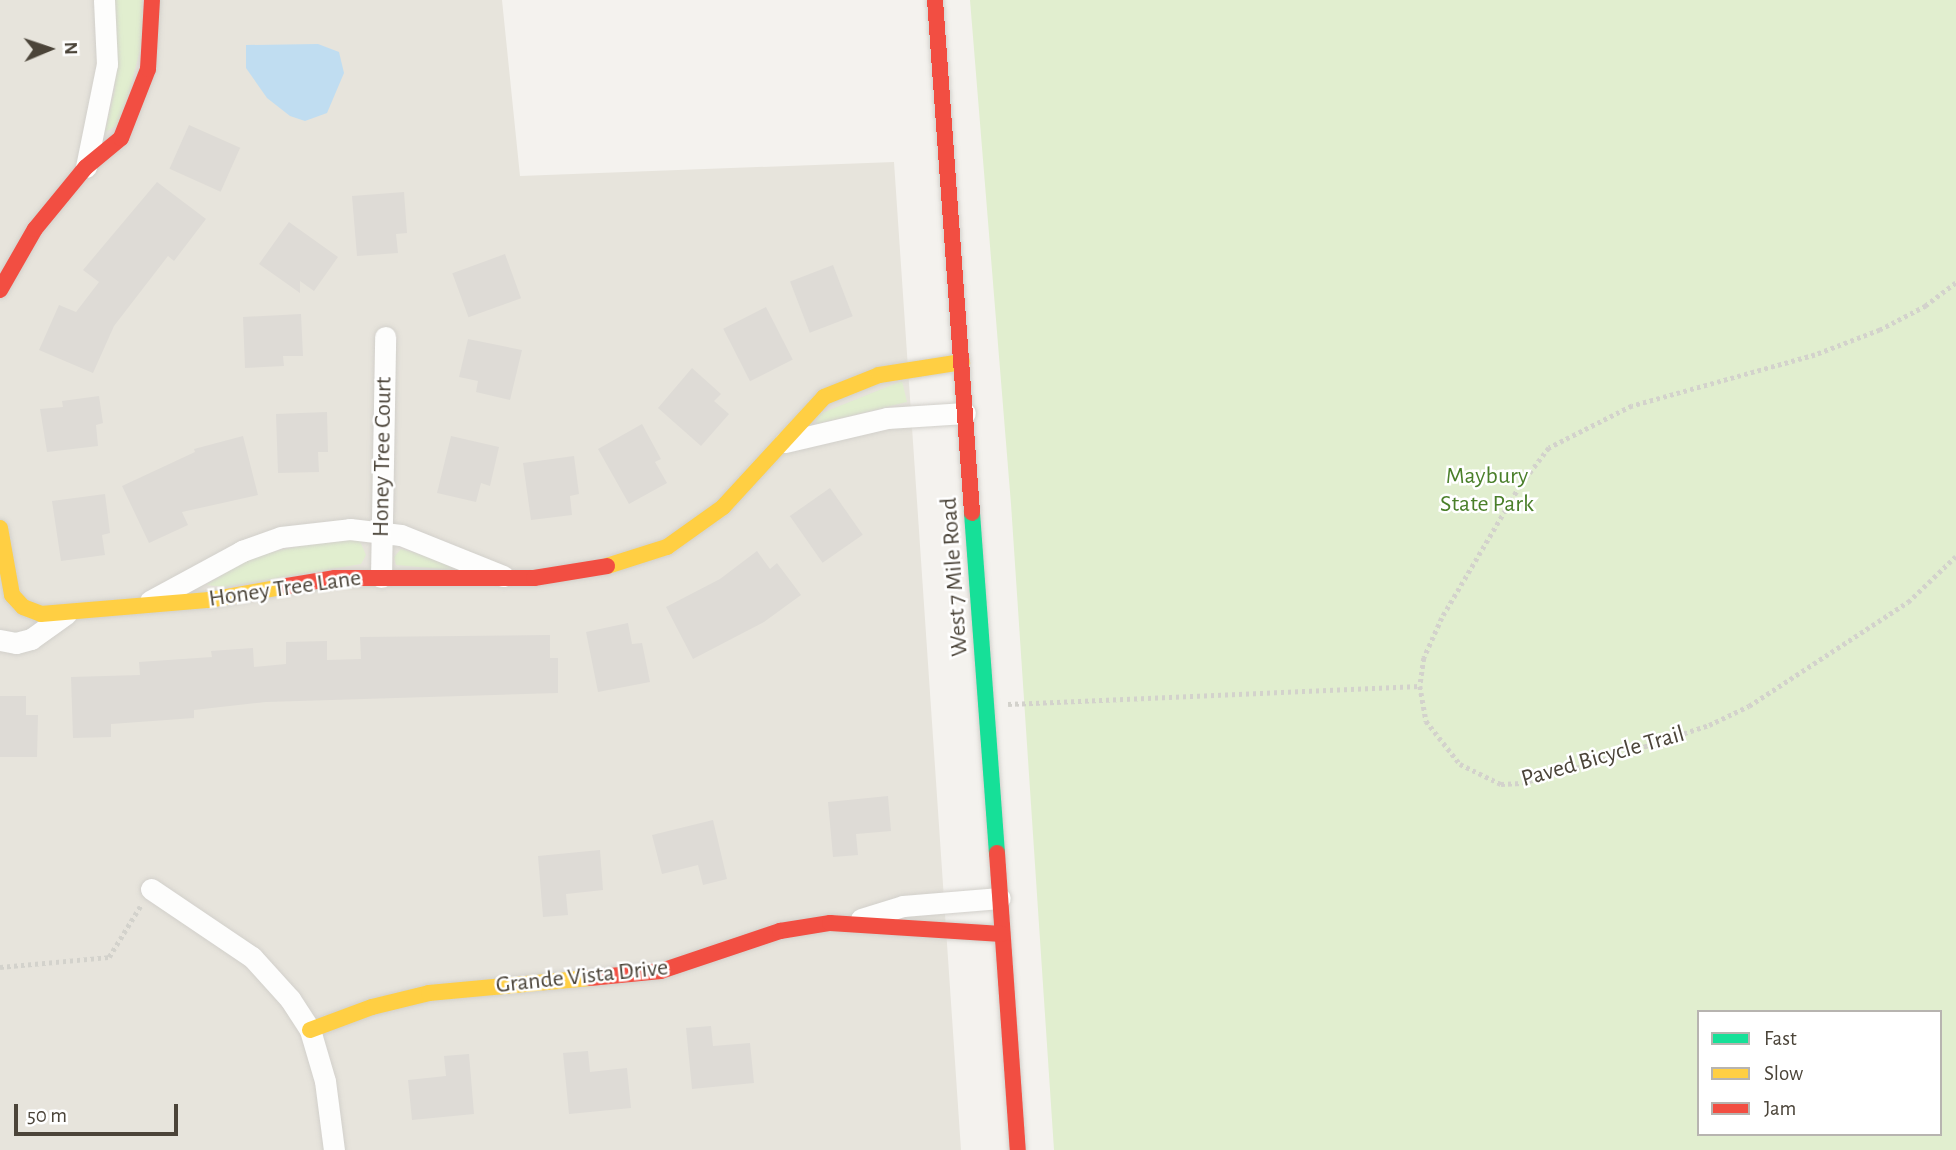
<!DOCTYPE html>
<style>
body{margin:0}
#map{position:relative;width:1956px;height:1150px;overflow:hidden;background:#f4f2ee;font-family:"Alegreya Sans",sans-serif}
div>[style]{position:absolute}
[style*='--x']{left:calc(var(--x)*1px);top:calc(var(--y)*1px);width:calc(var(--w)*1px);rotate:calc(var(--a)*1deg)}
.residential>*{inset:0;background:#e7e4dc}
.green>*{inset:0;background:#e1eecf}
.water>*{inset:0;background:#c0ddf1}
.building>*{inset:0;background:#dedbd6;transform-origin:0 0}
.path>*{height:4.5px;margin-top:-2.25px;transform-origin:0;background:repeating-linear-gradient(90deg,#d3d2cc 0 3.5px,transparent 0 7px)}
.roads{filter:drop-shadow(0 0 2px #d2d0cb) drop-shadow(0 0 2px #d2d0cb)}
.street>*{height:21px;margin:-10.5px;padding:0 10.5px;transform-origin:10.5px;border-radius:10.5px;background:#fdfdfc}
.fast>*{height:16px;margin:-8px;padding:0 8px;transform-origin:8px;border-radius:8px;background:#16e098}
.slow>*{height:16px;margin:-8px;padding:0 8px;transform-origin:8px;border-radius:8px;background:#ffcf43}
.jam>*{height:16px;margin:-8px;padding:0 8px;transform-origin:8px;border-radius:8px;background:#f24e42}
span{translate:-50% -50%;white-space:nowrap;text-align:center;line-height:1.15;-webkit-text-stroke:5px #fff;paint-order:stroke}
.street-label{font-size:24px;color:#4b4439}
.park-label{font-size:24px;color:#4a7f2a}
.legend{position:absolute;left:1697px;top:1010px;width:245px;height:126px;box-sizing:border-box;background:#fff;border:2px solid #b7b4b0;margin:0;padding:9px 12px;list-style:none;font-size:21px;color:#4b4439}
.legend li{display:flex;align-items:center;gap:14px;height:35px}
.legend b{width:35px;border:2px solid #b7b4b0}
.north{position:absolute;left:14px;top:14px;width:70px;height:70px;-webkit-text-stroke:5px #fff;paint-order:stroke;rotate:88deg;font-size:19px;font-weight:700;line-height:28px;text-align:center;color:#4b4439}
.north::after{content:'';display:block;margin:auto;width:24px;height:32px;background:#4b4439;clip-path:polygon(50% 0,100% 100%,50% 72%,0 100%)}
.scale{position:absolute;left:14px;top:1104px;width:164px;height:32px;box-sizing:border-box;border:4px solid #4b4439;border-top:0;padding-left:9px;font-size:21px;line-height:24px;white-space:nowrap;color:#4b4439;-webkit-text-stroke:5px #fff;paint-order:stroke}
</style>
<div id="map">
<div class="residential">
<div style="clip-path:polygon(0 0,502px 0,520px 176px,894px 162px,961px 1150px,0 1150px)"></div>
</div>
<div class="green">
<div style="clip-path:polygon(113px 0,142px 0,144px 35px,121px 123px,105px 132px,115px 89px)"></div>
<div style="clip-path:polygon(evenodd,970px 0,1956px 0,1956px 1150px,1054px 1150px,1011px 504px,970px 0,1699px 1012px,1940px 1012px,1940px 1134px,1699px 1134px,1699px 1012px)"></div>
<div style="clip-path:polygon(902px 381px,907px 402px,816px 424px,817px 415px)"></div>
<div style="clip-path:polygon(334px 539px,359px 539px,366px 555px,361px 564px,225px 587px,206px 585px,253px 556px)"></div>
<div style="clip-path:polygon(401px 549px,448px 562px,453px 570px,396px 565px,394px 557px)"></div>
</div>
<div class="water">
<div style="clip-path:polygon(318px 44px,339px 52px,344px 73px,327px 113px,305px 121px,290px 116px,267px 98px,246px 68px,246px 45px)"></div>
</div>
<div class="building">
<div style="left:189px;top:125px;width:56px;height:48px;rotate:24deg"></div>
<div style="clip-path:polygon(157px 182px,206px 219px,174px 261px,168px 256px,114px 326px,93px 373px,39px 350px,59px 305px,76px 312px,99px 282px,83px 270px)"></div>
<div style="clip-path:polygon(404px 192px,407px 233px,396px 234px,398px 253px,357px 256px,352px 196px)"></div>
<div style="clip-path:polygon(289px 222px,338px 257px,314px 291px,300px 281px,300px 293px,259px 264px)"></div>
<div style="left:505px;top:254px;width:47px;height:56px;rotate:70deg"></div>
<div style="left:833px;top:265px;width:55px;height:46px;rotate:69deg"></div>
<div style="left:766px;top:307px;width:59px;height:48px;rotate:63deg"></div>
<div style="clip-path:polygon(301px 314px,303px 356px,283px 356px,284px 366px,245px 368px,243px 317px)"></div>
<div style="clip-path:polygon(468px 339px,522px 350px,510px 400px,476px 392px,478px 381px,459px 377px)"></div>
<div style="clip-path:polygon(692px 368px,721px 394px,714px 401px,729px 414px,701px 446px,658px 408px)"></div>
<div style="clip-path:polygon(99px 396px,103px 423px,96px 425px,98px 446px,47px 452px,40px 409px,63px 407px,62px 401px)"></div>
<div style="clip-path:polygon(327px 412px,328px 452px,318px 452px,319px 472px,278px 473px,276px 414px)"></div>
<div style="clip-path:polygon(642px 424px,661px 459px,655px 462px,667px 483px,629px 504px,598px 449px)"></div>
<div style="clip-path:polygon(243px 436px,258px 495px,182px 512px,188px 525px,149px 543px,122px 486px,195px 452px,194px 449px)"></div>
<div style="clip-path:polygon(451px 436px,499px 447px,490px 486px,481px 483px,476px 502px,437px 493px)"></div>
<div style="clip-path:polygon(574px 456px,579px 494px,570px 496px,572px 515px,531px 520px,523px 463px)"></div>
<div style="left:830px;top:488px;width:57px;height:49px;rotate:55deg"></div>
<div style="clip-path:polygon(105px 494px,110px 533px,102px 535px,105px 555px,61px 561px,52px 501px)"></div>
<div style="clip-path:polygon(757px 551px,770px 569px,777px 563px,801px 595px,764px 622px,693px 659px,666px 607px,720px 579px)"></div>
<div style="clip-path:polygon(628px 623px,632px 644px,642px 643px,650px 682px,598px 692px,586px 632px)"></div>
<div style="clip-path:polygon(550px 635px,550px 658px,558px 658px,558px 693px,266px 702px,194px 710px,194px 718px,111px 724px,111px 737px,73px 738px,71px 677px,140px 675px,139px 662px,212px 657px,211px 651px,253px 648px,254px 667px,286px 664px,286px 642px,327px 641px,327px 660px,361px 659px,360px 637px)"></div>
<div style="clip-path:polygon(0 696px,26px 696px,26px 715px,38px 715px,37px 757px,0 757px)"></div>
<div style="clip-path:polygon(888px 796px,891px 831px,856px 834px,858px 855px,833px 857px,828px 802px)"></div>
<div style="clip-path:polygon(713px 820px,727px 879px,703px 885px,698px 865px,662px 874px,652px 835px)"></div>
<div style="clip-path:polygon(600px 850px,603px 890px,566px 894px,568px 915px,543px 917px,538px 856px)"></div>
<div style="clip-path:polygon(711px 1026px,713px 1046px,750px 1043px,754px 1083px,692px 1089px,686px 1028px)"></div>
<div style="clip-path:polygon(588px 1051px,590px 1072px,627px 1068px,631px 1108px,569px 1114px,563px 1053px)"></div>
<div style="clip-path:polygon(469px 1054px,474px 1114px,412px 1120px,408px 1080px,446px 1076px,444px 1056px)"></div>
</div>
<div class="path">
<div style="--x:1956;--y:283;--w:38;--a:143"></div>
<div style="--x:1926;--y:306;--w:52;--a:152.4"></div>
<div style="--x:1880;--y:330;--w:70;--a:159"></div>
<div style="--x:1815;--y:355;--w:190;--a:164.4"></div>
<div style="--x:1632;--y:406;--w:93;--a:153.2"></div>
<div style="--x:1549;--y:448;--w:48;--a:127.3"></div>
<div style="--x:1520;--y:486;--w:153;--a:120.6"></div>
<div style="--x:1442;--y:618;--w:44;--a:114.2"></div>
<div style="--x:1424;--y:658;--w:28;--a:98"></div>
<div style="--x:1420;--y:686;--w:36;--a:80"></div>
<div style="--x:1426;--y:721;--w:55;--a:51.7"></div>
<div style="--x:1460;--y:764;--w:46;--a:26"></div>
<div style="--x:1501;--y:784;--w:21;--a:-3"></div>
<div style="--x:1522;--y:783;--w:85;--a:-15.7"></div>
<div style="--x:1604;--y:760;--w:111;--a:-18.4"></div>
<div style="--x:1709;--y:725;--w:44;--a:-25.4"></div>
<div style="--x:1749;--y:706;--w:190;--a:-33.2"></div>
<div style="--x:1908;--y:602;--w:66;--a:-43.8"></div>
<div style="--x:1008;--y:704;--w:412;--a:-2.5"></div>
<div style="--x:0;--y:967;--w:109;--a:-5.2"></div>
<div style="--x:109;--y:957;--w:61;--a:-58.4"></div>
</div>
<div class="roads">
<div class="street">
<div style="--x:86;--y:167;--w:105;--a:-78.5"></div>
<div style="--x:107;--y:64;--w:64;--a:-92.7"></div>
<div style="--x:785;--y:442;--w:105;--a:-13.2"></div>
<div style="--x:887;--y:418;--w:78;--a:-3.7"></div>
<div style="--x:381;--y:577;--w:240;--a:-89"></div>
<div style="--x:150;--y:601;--w:105;--a:-28.5"></div>
<div style="--x:242;--y:551;--w:41;--a:-19.7"></div>
<div style="--x:281;--y:537;--w:69;--a:-6.6"></div>
<div style="--x:350;--y:529;--w:51;--a:6.7"></div>
<div style="--x:401;--y:535;--w:110;--a:21.9"></div>
<div style="--x:0;--y:640;--w:16;--a:11"></div>
<div style="--x:16;--y:643;--w:16;--a:-15"></div>
<div style="--x:31;--y:639;--w:43;--a:-35.5"></div>
<div style="--x:151;--y:889;--w:122;--a:34"></div>
<div style="--x:252;--y:957;--w:57;--a:47.9"></div>
<div style="--x:290;--y:999;--w:37;--a:57"></div>
<div style="--x:310;--y:1030;--w:53;--a:73.6"></div>
<div style="--x:325;--y:1081;--w:70;--a:82.6"></div>
<div style="--x:861;--y:919;--w:44;--a:-17.2"></div>
<div style="--x:903;--y:906;--w:97;--a:-4.7"></div>
</div>
<div class="fast">
<div style="--x:972;--y:513;--w:341;--a:85.8"></div>
</div>
<div class="slow">
<div style="--x:0;--y:528;--w:68;--a:79.8"></div>
<div style="--x:12;--y:595;--w:16;--a:47"></div>
<div style="--x:23;--y:607;--w:19;--a:21"></div>
<div style="--x:41;--y:614;--w:169;--a:-4.8"></div>
<div style="--x:209;--y:600;--w:79;--a:-10.2"></div>
<div style="--x:607;--y:566;--w:63;--a:-17.6"></div>
<div style="--x:667;--y:547;--w:69;--a:-35.5"></div>
<div style="--x:723;--y:507;--w:149;--a:-47.4"></div>
<div style="--x:824;--y:397;--w:59;--a:-21.8"></div>
<div style="--x:879;--y:375;--w:84;--a:-8.9"></div>
<div style="--x:310;--y:1030;--w:66;--a:-20.4"></div>
<div style="--x:372;--y:1007;--w:59;--a:-13.8"></div>
<div style="--x:429;--y:993;--w:162;--a:-5.3"></div>
</div>
<div class="jam">
<div style="--x:935;--y:0;--w:514;--a:85.87"></div>
<div style="--x:0;--y:290;--w:70;--a:-60.2"></div>
<div style="--x:35;--y:229;--w:80;--a:-50.6"></div>
<div style="--x:86;--y:167;--w:45;--a:-39.6"></div>
<div style="--x:121;--y:138;--w:74;--a:-68.6"></div>
<div style="--x:148;--y:69;--w:69;--a:-86.7"></div>
<div style="--x:287;--y:586;--w:49;--a:-9.5"></div>
<div style="--x:335;--y:578;--w:199;--a:0"></div>
<div style="--x:534;--y:578;--w:74;--a:-9.3"></div>
<div style="--x:997;--y:853;--w:298;--a:86"></div>
<div style="--x:590;--y:978;--w:71;--a:-5.6"></div>
<div style="--x:661;--y:971;--w:126;--a:-18.6"></div>
<div style="--x:780;--y:931;--w:51;--a:-9.1"></div>
<div style="--x:830;--y:923;--w:172;--a:3.7"></div>
</div>
</div>
<div class="street-label">
<span style="left:383px;top:457px;rotate:-89deg">Honey Tree Court</span>
<span style="left:955px;top:577px;rotate:-94deg">West 7 Mile Road</span>
<span style="left:285px;top:589px;rotate:-8deg">Honey Tree Lane</span>
<span style="left:1603px;top:757px;rotate:-16deg">Paved Bicycle Trail</span>
<span style="left:582px;top:977px;rotate:-6deg">Grande Vista Drive</span>
</div>
<div class="park-label">
<span style="left:1487px;top:491px">Maybury<br>State Park</span>
</div>
<ul class="legend">
<li><b style="height:9px;background:#16e098"></b>Fast</li>
<li><b style="height:9px;background:#ffcf43"></b>Slow</li>
<li><b style="height:9px;background:#f24e42"></b>Jam</li>
</ul>
<div class="north">N</div>
<div class="scale">50 m</div>
</div>
